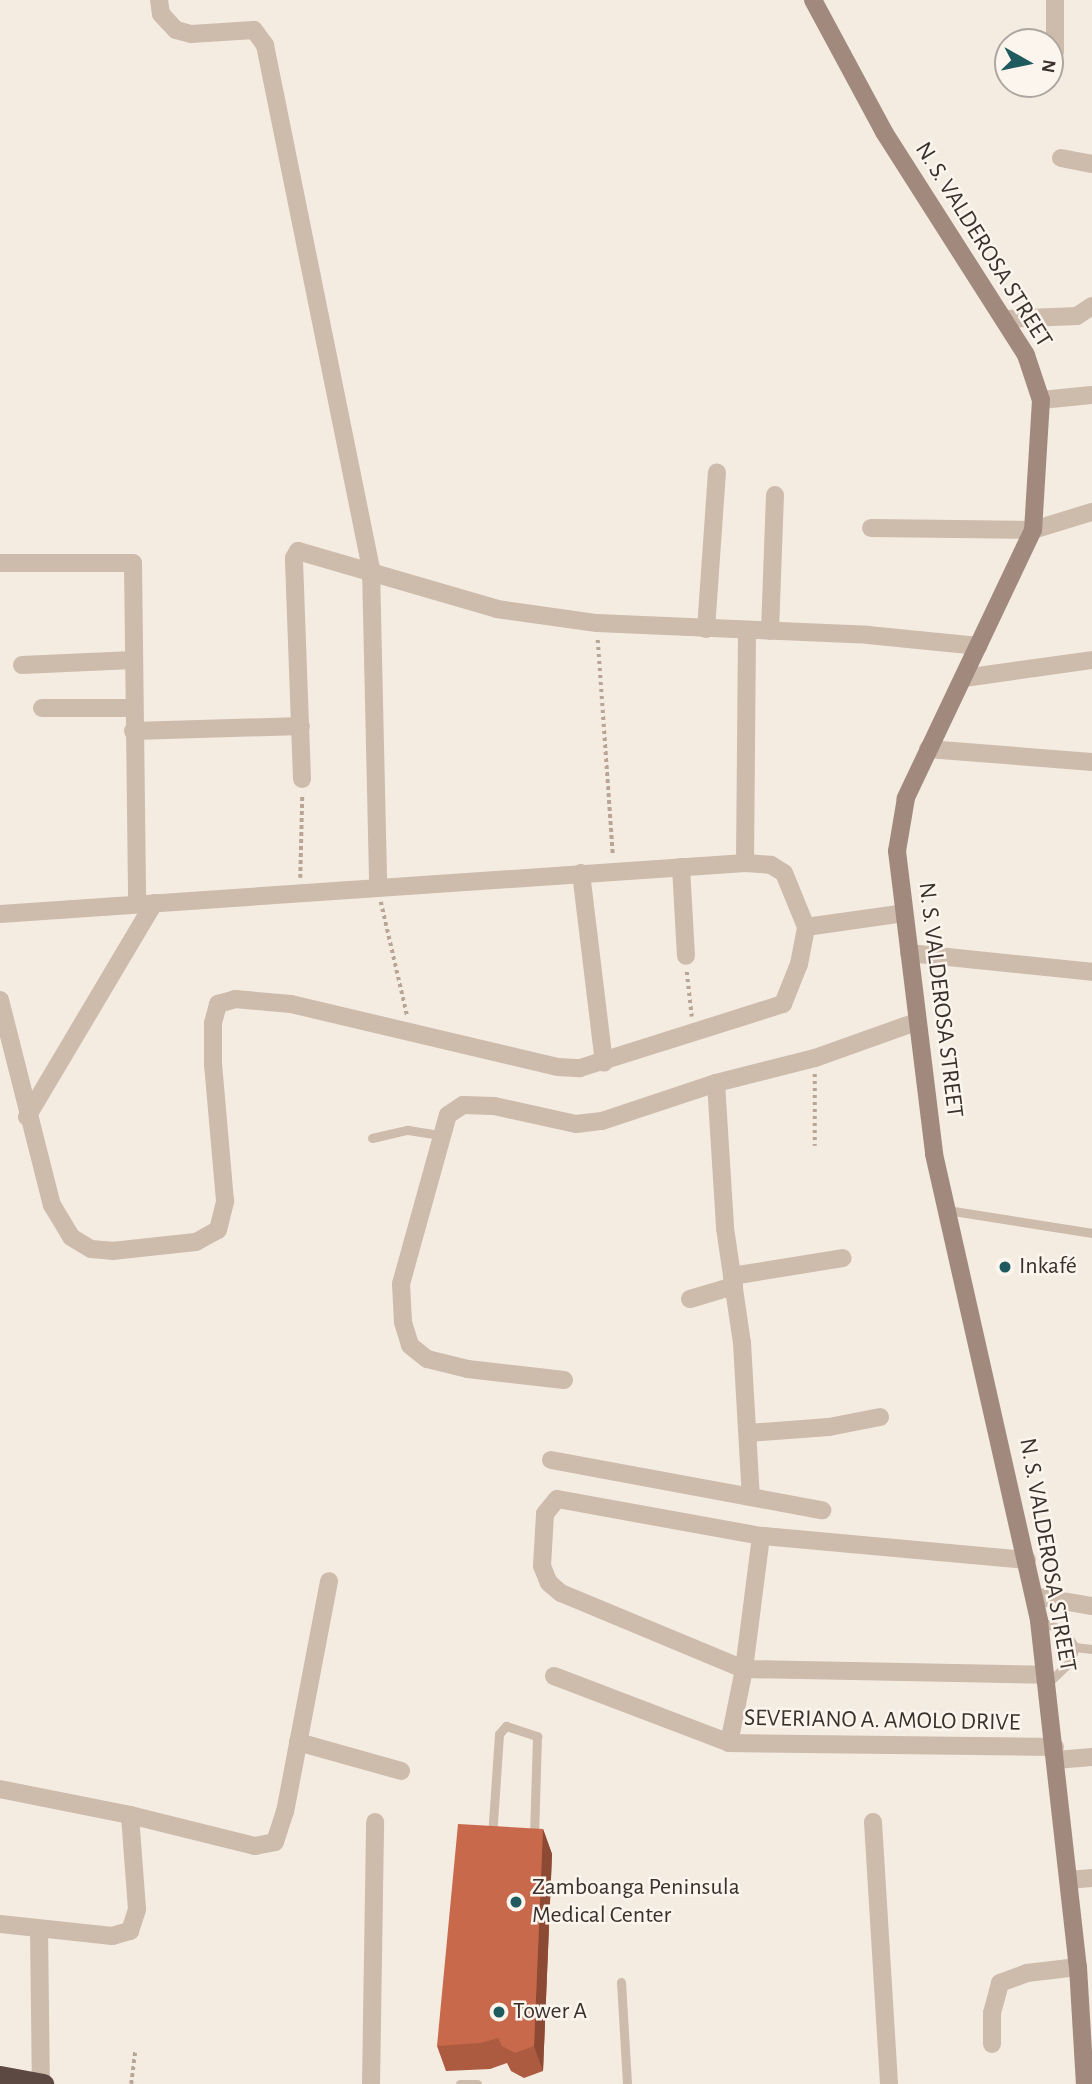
<!DOCTYPE html>
<meta charset="utf-8">
<style>
body{margin:0}
#map{position:relative;width:1092px;height:2084px;overflow:hidden;background:#f4ebe1;font-family:"Alegreya Sans",sans-serif}
div>[style]{position:absolute}
[style*='--x']{left:calc(var(--x)*1px);top:calc(var(--y)*1px);width:calc(var(--w)*1px);rotate:calc(var(--a)*1deg)}
.path>*{height:3.5px;margin-top:-1.75px;transform-origin:0;background:repeating-linear-gradient(90deg,#b9a596 0 3.5px,transparent 0 7px)}
.lane>*{height:9px;margin:-4.5px;padding:0 4.5px;transform-origin:4.5px;border-radius:4.5px;background:#cdbbac}
.street>*{height:18px;margin:-9px;padding:0 9px;transform-origin:9px;border-radius:9px;background:#cdbbac}
.secondary>*{height:18px;margin:-9px;padding:0 9px;transform-origin:9px;border-radius:9px;background:#a18a7d}
.highway>*{height:21px;margin:-10.5px;padding:0 10.5px;transform-origin:10.5px;border-radius:10.5px;background:#5c4a42}
.wall>*{inset:0;background:#ac5a40}
.shaded-wall>*{inset:0;background:#8c4a34}
.building>*{inset:0;background:#c8694b}
.dots>*{width:19px;height:19px;translate:-50% -50%;box-sizing:border-box;border:4px solid #fbf5ee;border-radius:50%}
span{translate:-50% -50%;white-space:nowrap;text-align:center;line-height:1.15;-webkit-text-stroke:5px #fbf5ee;paint-order:stroke}
.street-label{font-size:24px;color:#3b302b}
.poi-label{font-size:24px;color:#3b302b}
.left{translate:0 -50%;text-align:left}
.north{position:absolute;left:994px;top:28px;width:70px;height:70px;box-sizing:border-box;background:#fbf5ee;border:2px solid #aea6a0;border-radius:50%;rotate:99deg;font-size:19px;font-weight:700;line-height:28px;text-align:center;color:#3b302b}
.north::after{content:'';display:block;margin:auto;width:24px;height:32px;background:#1f5a5e;clip-path:polygon(50% 0,100% 100%,50% 72%,0 100%)}
</style>
<div id="map">
<div class="path">
<div style="--x:598;--y:640;--w:216;--a:86"></div>
<div style="--x:300;--y:878;--w:83;--a:-88.6"></div>
<div style="--x:381;--y:902;--w:116;--a:77"></div>
<div style="--x:687;--y:972;--w:45;--a:83.7"></div>
<div style="--x:815;--y:1074;--w:72;--a:90"></div>
<div style="--x:131;--y:2084;--w:33;--a:-83"></div>
</div>
<div class="lane">
<div style="--x:372;--y:1138;--w:37;--a:-13"></div>
<div style="--x:408;--y:1130;--w:31;--a:9"></div>
<div style="--x:947;--y:1210;--w:147;--a:9"></div>
<div style="--x:1039;--y:1621;--w:26;--a:21"></div>
<div style="--x:1063;--y:1630;--w:21;--a:55"></div>
<div style="--x:1047;--y:1684;--w:32;--a:-44"></div>
<div style="--x:1070;--y:1662;--w:16;--a:-72"></div>
<div style="--x:1075;--y:1647;--w:17;--a:7"></div>
<div style="--x:492;--y:1837;--w:103;--a:-86.1"></div>
<div style="--x:499;--y:1734;--w:11;--a:-49"></div>
<div style="--x:506;--y:1726;--w:33;--a:18"></div>
<div style="--x:537;--y:1736;--w:103;--a:91.7"></div>
<div style="--x:621;--y:1982;--w:102;--a:86.6"></div>
<div style="--x:460;--y:2084;--w:17;--a:0"></div>
</div>
<div class="street">
<div style="--x:159;--y:0;--w:14;--a:82"></div>
<div style="--x:161;--y:14;--w:22;--a:47"></div>
<div style="--x:176;--y:30;--w:16;--a:15"></div>
<div style="--x:191;--y:34;--w:63;--a:-3.6"></div>
<div style="--x:254;--y:30;--w:19;--a:54"></div>
<div style="--x:265;--y:45;--w:535;--a:78.56"></div>
<div style="--x:371;--y:569;--w:318;--a:88.7"></div>
<div style="--x:1055;--y:52;--w:52;--a:-90"></div>
<div style="--x:1061;--y:158;--w:32;--a:11"></div>
<div style="--x:1005;--y:319;--w:72;--a:-2.4"></div>
<div style="--x:1077;--y:316;--w:18;--a:-34"></div>
<div style="--x:1041;--y:400;--w:51;--a:-5.6"></div>
<div style="--x:871;--y:528;--w:162;--a:0.7"></div>
<div style="--x:1033;--y:530;--w:62;--a:-17"></div>
<div style="--x:0;--y:563;--w:133;--a:0"></div>
<div style="--x:133;--y:563;--w:340;--a:89.3"></div>
<div style="--x:706;--y:629;--w:157;--a:-86"></div>
<div style="--x:770;--y:631;--w:136;--a:-87.9"></div>
<div style="--x:22;--y:665;--w:111;--a:-2.6"></div>
<div style="--x:964;--y:678;--w:129;--a:-8"></div>
<div style="--x:42;--y:708;--w:91;--a:0"></div>
<div style="--x:133;--y:731;--w:168;--a:-1.7"></div>
<div style="--x:928;--y:749;--w:165;--a:4.5"></div>
<div style="--x:302;--y:779;--w:221;--a:-92.1"></div>
<div style="--x:294;--y:558;--w:8;--a:-60"></div>
<div style="--x:298;--y:551;--w:207;--a:16.2"></div>
<div style="--x:497;--y:609;--w:101;--a:8"></div>
<div style="--x:597;--y:623;--w:271;--a:2.5"></div>
<div style="--x:868;--y:635;--w:111;--a:5.7"></div>
<div style="--x:745;--y:863;--w:233;--a:-89.5"></div>
<div style="--x:681;--y:867;--w:89;--a:86.8"></div>
<div style="--x:581;--y:873;--w:191;--a:83.1"></div>
<div style="--x:0;--y:914;--w:747;--a:-3.92"></div>
<div style="--x:745;--y:863;--w:26;--a:4"></div>
<div style="--x:771;--y:865;--w:15;--a:32"></div>
<div style="--x:784;--y:873;--w:58;--a:67.8"></div>
<div style="--x:806;--y:927;--w:99;--a:-8.1"></div>
<div style="--x:909;--y:953;--w:184;--a:5.9"></div>
<div style="--x:0;--y:1000;--w:211;--a:75.8"></div>
<div style="--x:52;--y:1205;--w:37;--a:59"></div>
<div style="--x:71;--y:1237;--w:23;--a:31"></div>
<div style="--x:91;--y:1249;--w:21;--a:5"></div>
<div style="--x:112;--y:1251;--w:84;--a:-6.1"></div>
<div style="--x:196;--y:1242;--w:25;--a:-29"></div>
<div style="--x:218;--y:1230;--w:30;--a:-76"></div>
<div style="--x:225;--y:1201;--w:137;--a:-95"></div>
<div style="--x:213;--y:1065;--w:42;--a:-90"></div>
<div style="--x:213;--y:1023;--w:20;--a:-75"></div>
<div style="--x:218;--y:1004;--w:18;--a:-16"></div>
<div style="--x:235;--y:999;--w:56;--a:5.1"></div>
<div style="--x:291;--y:1004;--w:274;--a:13.3"></div>
<div style="--x:558;--y:1067;--w:22;--a:3"></div>
<div style="--x:580;--y:1068;--w:213;--a:-17.5"></div>
<div style="--x:783;--y:1004;--w:43;--a:-68.2"></div>
<div style="--x:799;--y:964;--w:38;--a:-79"></div>
<div style="--x:716;--y:1083;--w:145;--a:86.4"></div>
<div style="--x:725;--y:1228;--w:116;--a:81.6"></div>
<div style="--x:742;--y:1343;--w:154;--a:86.7"></div>
<div style="--x:27;--y:1117;--w:249;--a:-59.3"></div>
<div style="--x:732;--y:1276;--w:112;--a:-9.2"></div>
<div style="--x:690;--y:1299;--w:46;--a:-16.5"></div>
<div style="--x:564;--y:1380;--w:97;--a:-173.5"></div>
<div style="--x:468;--y:1369;--w:42;--a:-166.3"></div>
<div style="--x:427;--y:1359;--w:22;--a:-141"></div>
<div style="--x:410;--y:1345;--w:24;--a:-107"></div>
<div style="--x:403;--y:1322;--w:38;--a:-93"></div>
<div style="--x:401;--y:1284;--w:175;--a:-74.5"></div>
<div style="--x:448;--y:1115;--w:18;--a:-34"></div>
<div style="--x:463;--y:1105;--w:31;--a:2"></div>
<div style="--x:494;--y:1106;--w:84;--a:12.4"></div>
<div style="--x:576;--y:1124;--w:26;--a:-7"></div>
<div style="--x:602;--y:1121;--w:120;--a:-18.4"></div>
<div style="--x:716;--y:1083;--w:102;--a:-14.2"></div>
<div style="--x:815;--y:1058;--w:107;--a:-19.6"></div>
<div style="--x:748;--y:1433;--w:81;--a:-4.2"></div>
<div style="--x:829;--y:1427;--w:52;--a:-11.1"></div>
<div style="--x:551;--y:1460;--w:276;--a:10.5"></div>
<div style="--x:1027;--y:1560;--w:267;--a:-174.8"></div>
<div style="--x:761;--y:1536;--w:207;--a:-169.7"></div>
<div style="--x:557;--y:1499;--w:19;--a:129"></div>
<div style="--x:545;--y:1514;--w:52;--a:93.3"></div>
<div style="--x:542;--y:1566;--w:18;--a:68"></div>
<div style="--x:549;--y:1583;--w:16;--a:40"></div>
<div style="--x:561;--y:1593;--w:198;--a:22.6"></div>
<div style="--x:744;--y:1669;--w:301;--a:1.1"></div>
<div style="--x:1034;--y:1596;--w:59;--a:9.8"></div>
<div style="--x:554;--y:1676;--w:187;--a:20.9"></div>
<div style="--x:729;--y:1743;--w:326;--a:0.7"></div>
<div style="--x:298;--y:1742;--w:107;--a:15.7"></div>
<div style="--x:729;--y:1743;--w:76;--a:-78.5"></div>
<div style="--x:744;--y:1669;--w:134;--a:-82.7"></div>
<div style="--x:1056;--y:1760;--w:36;--a:-5"></div>
<div style="--x:0;--y:1789;--w:133;--a:11.3"></div>
<div style="--x:130;--y:1815;--w:129;--a:13.9"></div>
<div style="--x:255;--y:1846;--w:20;--a:-11"></div>
<div style="--x:275;--y:1842;--w:32;--a:-72"></div>
<div style="--x:285;--y:1812;--w:235;--a:-79.2"></div>
<div style="--x:873;--y:1822;--w:262;--a:86.5"></div>
<div style="--x:1069;--y:1880;--w:23;--a:-5"></div>
<div style="--x:0;--y:1924;--w:113;--a:6.1"></div>
<div style="--x:112;--y:1936;--w:19;--a:-16"></div>
<div style="--x:130;--y:1931;--w:23;--a:-72"></div>
<div style="--x:137;--y:1909;--w:94;--a:-94.3"></div>
<div style="--x:39;--y:1929;--w:155;--a:89.3"></div>
<div style="--x:992;--y:2044;--w:31;--a:-90"></div>
<div style="--x:992;--y:2013;--w:31;--a:-75"></div>
<div style="--x:1000;--y:1983;--w:29;--a:-20"></div>
<div style="--x:1027;--y:1973;--w:51;--a:-6.7"></div>
<div style="--x:371;--y:2084;--w:262;--a:-89.1"></div>
</div>
<div class="secondary">
<div style="--x:813;--y:0;--w:150;--a:61.7"></div>
<div style="--x:884;--y:132;--w:264;--a:57.5"></div>
<div style="--x:1026;--y:355;--w:47;--a:71.6"></div>
<div style="--x:1041;--y:400;--w:130;--a:93.5"></div>
<div style="--x:1033;--y:530;--w:297;--a:115.4"></div>
<div style="--x:906;--y:798;--w:54;--a:99.6"></div>
<div style="--x:897;--y:851;--w:305;--a:83"></div>
<div style="--x:934;--y:1154;--w:479;--a:77.3"></div>
<div style="--x:1039;--y:1621;--w:348;--a:83.6"></div>
<div style="--x:1078;--y:1967;--w:117;--a:86.6"></div>
</div>
<div class="highway">
<div style="--x:0;--y:2076;--w:44;--a:10.5"></div>
</div>
<div class="wall">
<div style="clip-path:polygon(543px 1829px,552px 1854px,543px 2071px,524px 2078px,511px 2071px,507px 2063px,490px 2069px,446px 2071px,437px 2046px)"></div>
</div>
<div class="shaded-wall">
<div style="clip-path:polygon(543px 1829px,552px 1854px,543px 2071px,534px 2046px)"></div>
</div>
<div class="building">
<div style="clip-path:polygon(458px 1824px,543px 1829px,534px 2046px,515px 2053px,502px 2046px,498px 2038px,481px 2043px,437px 2046px)"></div>
</div>
<div class="dots">
<div style="left:1005px;top:1267px;background:#1f5a5e"></div>
<div style="left:516px;top:1902px;background:#1f5a5e"></div>
<div style="left:499px;top:2012px;background:#1f5a5e"></div>
</div>
<div class="street-label">
<span style="left:983px;top:245px;rotate:58deg">N. S. VALDEROSA STREET</span>
<span style="left:940px;top:1000px;rotate:83deg">N. S. VALDEROSA STREET</span>
<span style="left:1047px;top:1555px;rotate:80deg">N. S. VALDEROSA STREET</span>
<span style="left:882px;top:1721px;rotate:1deg">SEVERIANO A. AMOLO DRIVE</span>
</div>
<div class="poi-label">
<span class="left" style="left:1019px;top:1267px">Inkafé</span>
<span class="left" style="left:532px;top:1902px">Zamboanga Peninsula<br>Medical Center</span>
<span class="left" style="left:513px;top:2012px">Tower A</span>
</div>
<div class="north">N</div>
</div>
